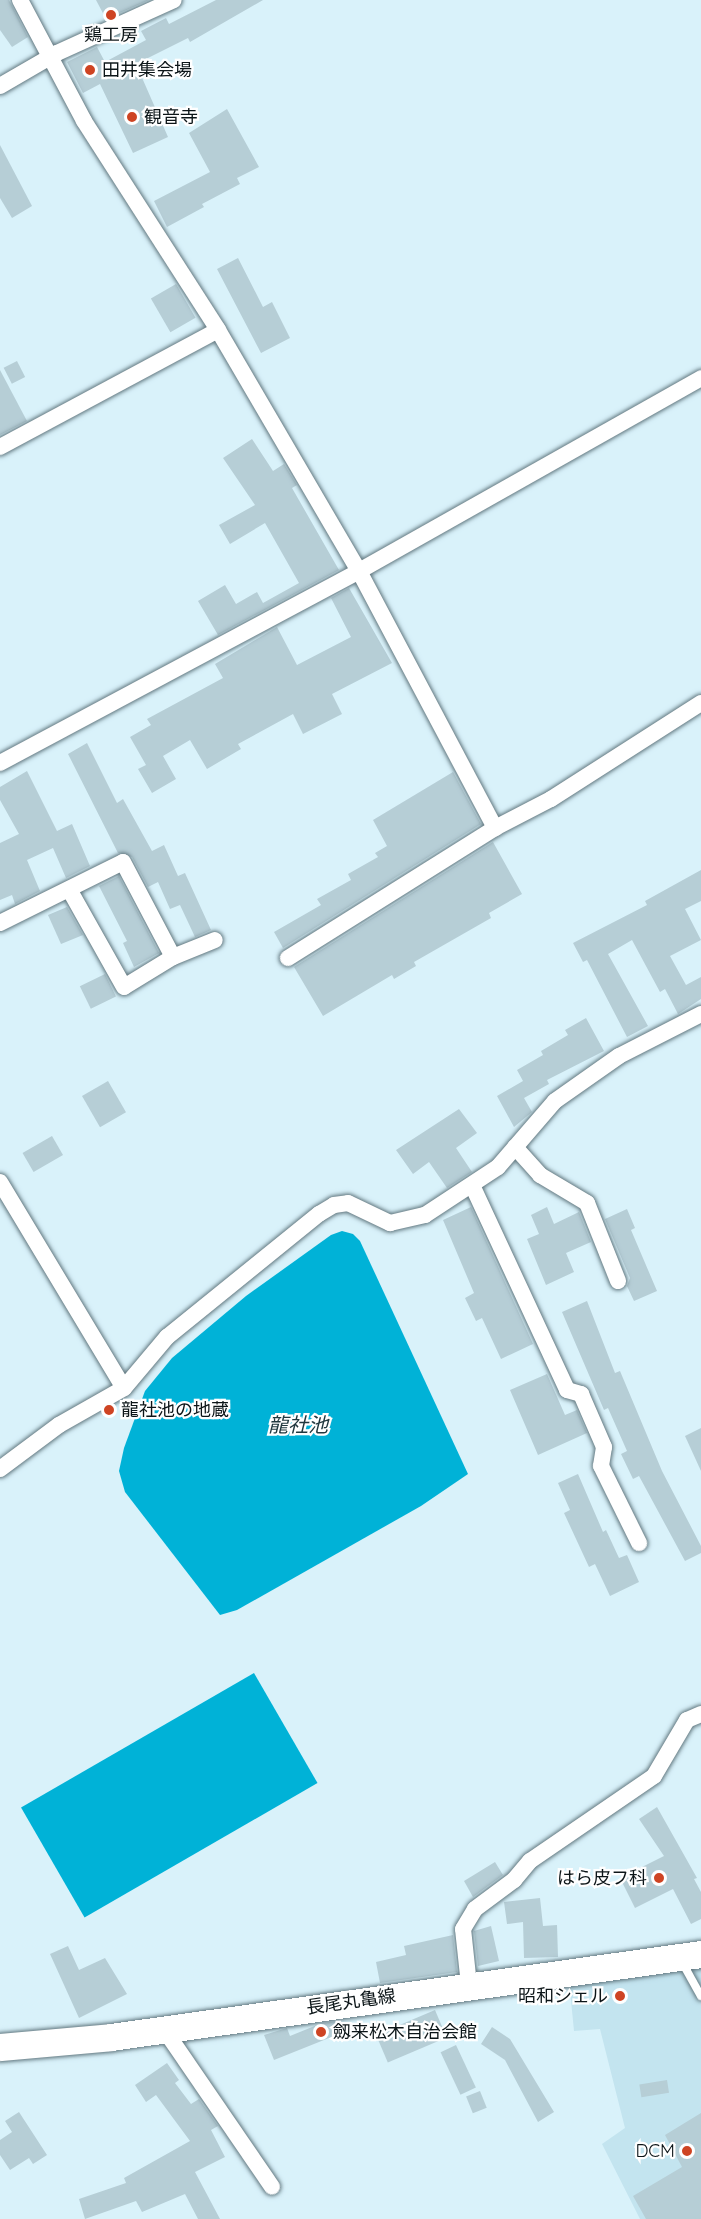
<!DOCTYPE html>
<meta charset="utf-8">
<style>
body{margin:0}
#map{position:relative;width:701px;height:2219px;overflow:hidden;background:#d9f2fa;font-family:Quicksand,"Noto Sans JP",sans-serif}
div>[style]{position:absolute}
[style*='--x']{left:calc(var(--x)*1px);top:calc(var(--y)*1px);width:calc(var(--w)*1px);rotate:calc(var(--a)*1deg)}
.built>*{inset:0;background:#c3e4ef}
.water>*{inset:0;background:#00b2d7;transform-origin:0 0}
.building>*{inset:0;background:#b6ced6;transform-origin:0 0}
.roads{filter:drop-shadow(0 0 2px #627880) drop-shadow(0 0 2px #627880)}
.lane>*{height:8px;margin:-4px;padding:0 4px;transform-origin:4px;border-radius:4px;background:#fff}
.street>*{height:16px;margin:-8px;padding:0 8px;transform-origin:8px;border-radius:8px;background:#fff}
.primary>*{height:27px;margin:-13.5px;padding:0 13.5px;transform-origin:13.5px;border-radius:13.5px;background:#fff}
.dots>*{width:16px;height:16px;translate:-50% -50%;box-sizing:border-box;border:3px solid #fff;border-radius:50%}
span{translate:-50% -50%;white-space:nowrap;text-align:center;line-height:1.15;-webkit-text-stroke:4.5px #fff;paint-order:stroke}
.poi-label{font-size:18px;color:#0c1518}
.left{translate:0 -50%;text-align:left}
.right{translate:-100% -50%;text-align:right}
.street-label{font-size:18px;color:#0c1518}
.water-label{font-size:20px;color:#21383f;font-style:italic}
</style>
<div id="map">
<div class="built">
<div style="clip-path:polygon(701px 1962px,701px 2219px,640px 2219px,602px 2144px,625px 2128px,600px 2029px,574px 2031px,569px 1980px)"></div>
</div>
<div class="water">
<div style="clip-path:polygon(342px 1231px,353px 1234px,360px 1241px,468px 1474px,421px 1506px,237px 1610px,220px 1615px,125px 1492px,119px 1471px,124px 1448px,145px 1391px,172px 1358px,246px 1296px,331px 1235px)"></div>
<div style="left:254px;top:1673px;width:127px;height:269px;rotate:60deg"></div>
</div>
<div class="building">
<div style="clip-path:polygon(0 0,9px 0,28px 37px,12px 47px,0 30px)"></div>
<div style="clip-path:polygon(96px 0,149px 0,106px 19px)"></div>
<div style="clip-path:polygon(216px 0,263px 0,190px 42px,188px 38px,136px 64px,168px 137px,133px 153px,100px 84px,83px 93px,67px 62px,97px 47px,105px 62px,146px 40px,141px 31px,166px 18px,169px 24px)"></div>
<div style="clip-path:polygon(227px 109px,259px 167px,237px 178px,240px 184px,202px 204px,204px 207px,167px 227px,154px 201px,210px 172px,189px 133px)"></div>
<div style="clip-path:polygon(0 145px,32px 206px,12px 218px,0 198px)"></div>
<div style="clip-path:polygon(238px 258px,263px 307px,272px 302px,290px 338px,261px 353px,217px 269px)"></div>
<div style="left:176px;top:284px;width:39px;height:29px;rotate:60deg"></div>
<div style="left:17px;top:361px;width:18px;height:15px;rotate:63deg"></div>
<div style="clip-path:polygon(0 370px,27px 421px,0 435px)"></div>
<div style="clip-path:polygon(252px 439px,273px 471px,284px 464px,297px 485px,292px 488px,339px 570px,218px 635px,198px 601px,225px 585px,236px 604px,257px 592px,263px 603px,299px 583px,265px 523px,230px 544px,219px 525px,255px 505px,223px 458px)"></div>
<div style="clip-path:polygon(349px 588px,392px 663px,332px 694px,342px 714px,303px 734px,293px 714px,238px 744px,241px 749px,207px 769px,190px 740px,163px 756px,176px 779px,152px 793px,138px 769px,146px 765px,130px 737px,151px 725px,147px 719px,223px 678px,215px 664px,277px 627px,297px 665px,351px 637px,331px 598px)"></div>
<div style="clip-path:polygon(87px 743px,117px 803px,123px 799px,152px 851px,164px 845px,178px 876px,185px 873px,211px 930px,195px 937px,180px 905px,170px 909px,158px 882px,148px 887px,132px 857px,118px 853px,68px 754px)"></div>
<div style="clip-path:polygon(27px 771px,57px 831px,72px 824px,90px 866px,66px 878px,53px 848px,27px 860px,40px 891px,15px 904px,12px 895px,0 900px,0 843px,19px 834px,0 800px,0 787px)"></div>
<div style="clip-path:polygon(453px 772px,481px 824px,283px 948px,274px 932px,321px 905px,317px 899px,351px 880px,348px 874px,378px 857px,375px 853px,387px 846px,373px 820px)"></div>
<div style="clip-path:polygon(493px 842px,522px 894px,489px 913px,491px 918px,414px 962px,416px 966px,394px 979px,392px 975px,323px 1016px,294px 967px)"></div>
<div style="clip-path:polygon(701px 870px,701px 901px,685px 909px,701px 940px,670px 956px,686px 985px,701px 977px,701px 999px,678px 1014px,665px 989px,660px 992px,632px 940px,608px 954px,648px 1026px,627px 1037px,587px 960px,583px 962px,573px 943px,647px 905px,645px 901px)"></div>
<div style="clip-path:polygon(119px 876px,159px 953px,134px 967px,123px 943px,127px 941px,99px 886px)"></div>
<div style="clip-path:polygon(67px 907px,83px 935px,61px 944px,48px 915px)"></div>
<div style="left:105px;top:974px;width:25px;height:28px;rotate:64deg"></div>
<div style="clip-path:polygon(586px 1018px,604px 1051px,547px 1080px,549px 1084px,524px 1098px,532px 1112px,514px 1127px,497px 1096px,523px 1081px,517px 1070px,543px 1055px,541px 1051px,568px 1035px,565px 1030px)"></div>
<div style="left:108px;top:1081px;width:36px;height:30px;rotate:60deg"></div>
<div style="clip-path:polygon(459px 1109px,477px 1133px,456px 1148px,472px 1172px,447px 1188px,429px 1162px,413px 1174px,396px 1150px)"></div>
<div style="left:52px;top:1136px;width:22px;height:34px;rotate:60deg"></div>
<div style="clip-path:polygon(471px 1207px,533px 1344px,501px 1359px,482px 1318px,476px 1321px,465px 1298px,474px 1293px,443px 1220px)"></div>
<div style="clip-path:polygon(547px 1207px,554px 1224px,579px 1212px,591px 1242px,566px 1253px,574px 1272px,546px 1285px,527px 1239px,539px 1234px,531px 1215px)"></div>
<div style="clip-path:polygon(627px 1209px,635px 1228px,631px 1230px,657px 1291px,634px 1301px,627px 1286px,630px 1278px,605px 1219px)"></div>
<div style="clip-path:polygon(587px 1301px,615px 1373px,620px 1371px,662px 1471px,701px 1546px,701px 1553px,685px 1561px,639px 1476px,633px 1479px,621px 1454px,627px 1451px,608px 1408px,604px 1410px,562px 1312px)"></div>
<div style="clip-path:polygon(547px 1374px,565px 1415px,577px 1410px,587px 1433px,538px 1455px,510px 1390px)"></div>
<div style="clip-path:polygon(701px 1428px,701px 1471px,685px 1436px)"></div>
<div style="clip-path:polygon(578px 1474px,603px 1532px,606px 1530px,619px 1558px,627px 1555px,639px 1582px,610px 1596px,595px 1564px,589px 1567px,564px 1513px,570px 1510px,558px 1483px)"></div>
<div style="clip-path:polygon(657px 1807px,697px 1878px,694px 1879px,701px 1892px,701px 1919px,691px 1924px,673px 1889px,635px 1908px,620px 1878px,664px 1856px,639px 1819px)"></div>
<div style="clip-path:polygon(495px 1862px,503px 1875px,473px 1897px,464px 1881px)"></div>
<div style="clip-path:polygon(540px 1898px,543px 1926px,557px 1925px,558px 1957px,524px 1958px,523px 1922px,507px 1924px,504px 1902px)"></div>
<div style="clip-path:polygon(491px 1926px,499px 1961px,478px 1966px,474px 1931px)"></div>
<div style="clip-path:polygon(453px 1935px,457px 1972px,380px 1983px,376px 1962px,406px 1955px,404px 1946px)"></div>
<div style="clip-path:polygon(68px 1946px,79px 1970px,105px 1958px,127px 1994px,79px 2018px,50px 1954px)"></div>
<div style="left:435px;top:2010px;width:30px;height:64px;rotate:67deg"></div>
<div style="clip-path:polygon(340px 2021px,344px 2032px,274px 2060px,264px 2035px,287px 2028px,290px 2036px,322px 2023px)"></div>
<div style="clip-path:polygon(492px 2027px,510px 2039px,554px 2112px,538px 2122px,505px 2060px,481px 2044px)"></div>
<div style="left:456px;top:2045px;width:47px;height:17px;rotate:65deg"></div>
<div style="clip-path:polygon(167px 2063px,179px 2080px,175px 2083px,191px 2104px,199px 2099px,218px 2126px,211px 2130px,225px 2157px,195px 2172px,220px 2219px,198px 2219px,185px 2194px,142px 2212px,136px 2201px,85px 2219px,79px 2199px,126px 2183px,124px 2178px,190px 2141px,156px 2095px,146px 2102px,135px 2085px)"></div>
<div style="left:667px;top:2080px;width:13px;height:28px;rotate:81deg"></div>
<div style="left:480px;top:2091px;width:18px;height:15px;rotate:68deg"></div>
<div style="clip-path:polygon(19px 2112px,47px 2155px,33px 2164px,29px 2158px,10px 2170px,0 2155px,0 2140px,12px 2132px,5px 2121px)"></div>
<div style="clip-path:polygon(701px 2113px,701px 2219px,646px 2219px,633px 2196px,682px 2167px,665px 2135px)"></div>
</div>
<div class="roads">
<div class="lane">
<div style="--x:682;--y:1962;--w:39;--a:61"></div>
</div>
<div class="street">
<div style="--x:20;--y:0;--w:137;--a:62.1"></div>
<div style="--x:84;--y:121;--w:248;--a:57.3"></div>
<div style="--x:218;--y:330;--w:279;--a:59.7"></div>
<div style="--x:359;--y:571;--w:291;--a:62.1"></div>
<div style="--x:0;--y:86;--w:66;--a:-30.1"></div>
<div style="--x:57;--y:53;--w:128;--a:-24.4"></div>
<div style="--x:0;--y:447;--w:247;--a:-28.2"></div>
<div style="--x:0;--y:763;--w:407;--a:-28.1"></div>
<div style="--x:359;--y:571;--w:393;--a:-29.4"></div>
<div style="--x:0;--y:923;--w:137;--a:-26.4"></div>
<div style="--x:123;--y:862;--w:107;--a:62.2"></div>
<div style="--x:173;--y:957;--w:57;--a:148.5"></div>
<div style="--x:124;--y:987;--w:112;--a:-119.3"></div>
<div style="--x:173;--y:957;--w:45;--a:-22"></div>
<div style="--x:288;--y:958;--w:244;--a:-32.1"></div>
<div style="--x:495;--y:828;--w:63;--a:-27.4"></div>
<div style="--x:551;--y:799;--w:178;--a:-32.6"></div>
<div style="--x:515;--y:1147;--w:38;--a:48"></div>
<div style="--x:540;--y:1175;--w:55;--a:30.8"></div>
<div style="--x:587;--y:1203;--w:84;--a:68.3"></div>
<div style="--x:0;--y:1182;--w:240;--a:59"></div>
<div style="--x:472;--y:1185;--w:226;--a:65.1"></div>
<div style="--x:567;--y:1390;--w:15;--a:16"></div>
<div style="--x:581;--y:1394;--w:58;--a:66.5"></div>
<div style="--x:604;--y:1447;--w:19;--a:99"></div>
<div style="--x:601;--y:1466;--w:86;--a:63.7"></div>
<div style="--x:0;--y:1469;--w:74;--a:-36.7"></div>
<div style="--x:59;--y:1425;--w:75;--a:-29.6"></div>
<div style="--x:124;--y:1388;--w:67;--a:-49.9"></div>
<div style="--x:167;--y:1337;--w:196;--a:-39"></div>
<div style="--x:319;--y:1214;--w:17;--a:-31"></div>
<div style="--x:334;--y:1205;--w:14;--a:-8"></div>
<div style="--x:348;--y:1203;--w:47;--a:25.5"></div>
<div style="--x:390;--y:1223;--w:36;--a:-13"></div>
<div style="--x:425;--y:1215;--w:87;--a:-33.3"></div>
<div style="--x:498;--y:1167;--w:87;--a:-49.2"></div>
<div style="--x:555;--y:1101;--w:78;--a:-35.1"></div>
<div style="--x:619;--y:1056;--w:92;--a:-27.1"></div>
<div style="--x:469;--y:1985;--w:56;--a:-96.1"></div>
<div style="--x:463;--y:1929;--w:23;--a:-59"></div>
<div style="--x:475;--y:1909;--w:49;--a:-36.6"></div>
<div style="--x:514;--y:1880;--w:25;--a:-50"></div>
<div style="--x:530;--y:1861;--w:150;--a:-34.4"></div>
<div style="--x:654;--y:1776;--w:65;--a:-59.5"></div>
<div style="--x:687;--y:1720;--w:15;--a:-23"></div>
<div style="--x:164;--y:2029;--w:191;--a:55.6"></div>
</div>
<div class="primary">
<div style="--x:0;--y:2047;--w:111;--a:-5.1"></div>
<div style="--x:111;--y:2037;--w:596;--a:-8.01"></div>
</div>
</div>
<div class="dots">
<div style="left:111px;top:15px;background:#ce4423"></div>
<div style="left:90px;top:70px;background:#ce4423"></div>
<div style="left:132px;top:117px;background:#ce4423"></div>
<div style="left:109px;top:1410px;background:#ce4423"></div>
<div style="left:659px;top:1878px;background:#ce4423"></div>
<div style="left:620px;top:1996px;background:#ce4423"></div>
<div style="left:321px;top:2032px;background:#ce4423"></div>
<div style="left:687px;top:2151px;background:#ce4423"></div>
</div>
<div class="poi-label">
<span style="left:111px;top:35px">鶏工房</span>
<span class="left" style="left:102px;top:70px">田井集会場</span>
<span class="left" style="left:144px;top:117px">観音寺</span>
<span class="left" style="left:121px;top:1410px">龍社池の地蔵</span>
<span class="right" style="left:647px;top:1878px">はら皮フ科</span>
<span class="right" style="left:608px;top:1996px">昭和シェル</span>
<span class="left" style="left:333px;top:2032px">劔来松木自治会館</span>
<span class="right" style="left:675px;top:2151px">DCM</span>
</div>
<div class="street-label">
<span style="left:351px;top:2002px;rotate:-8deg">長尾丸亀線</span>
</div>
<div class="water-label">
<span style="left:298px;top:1424px">龍社池</span>
</div>
</div>
